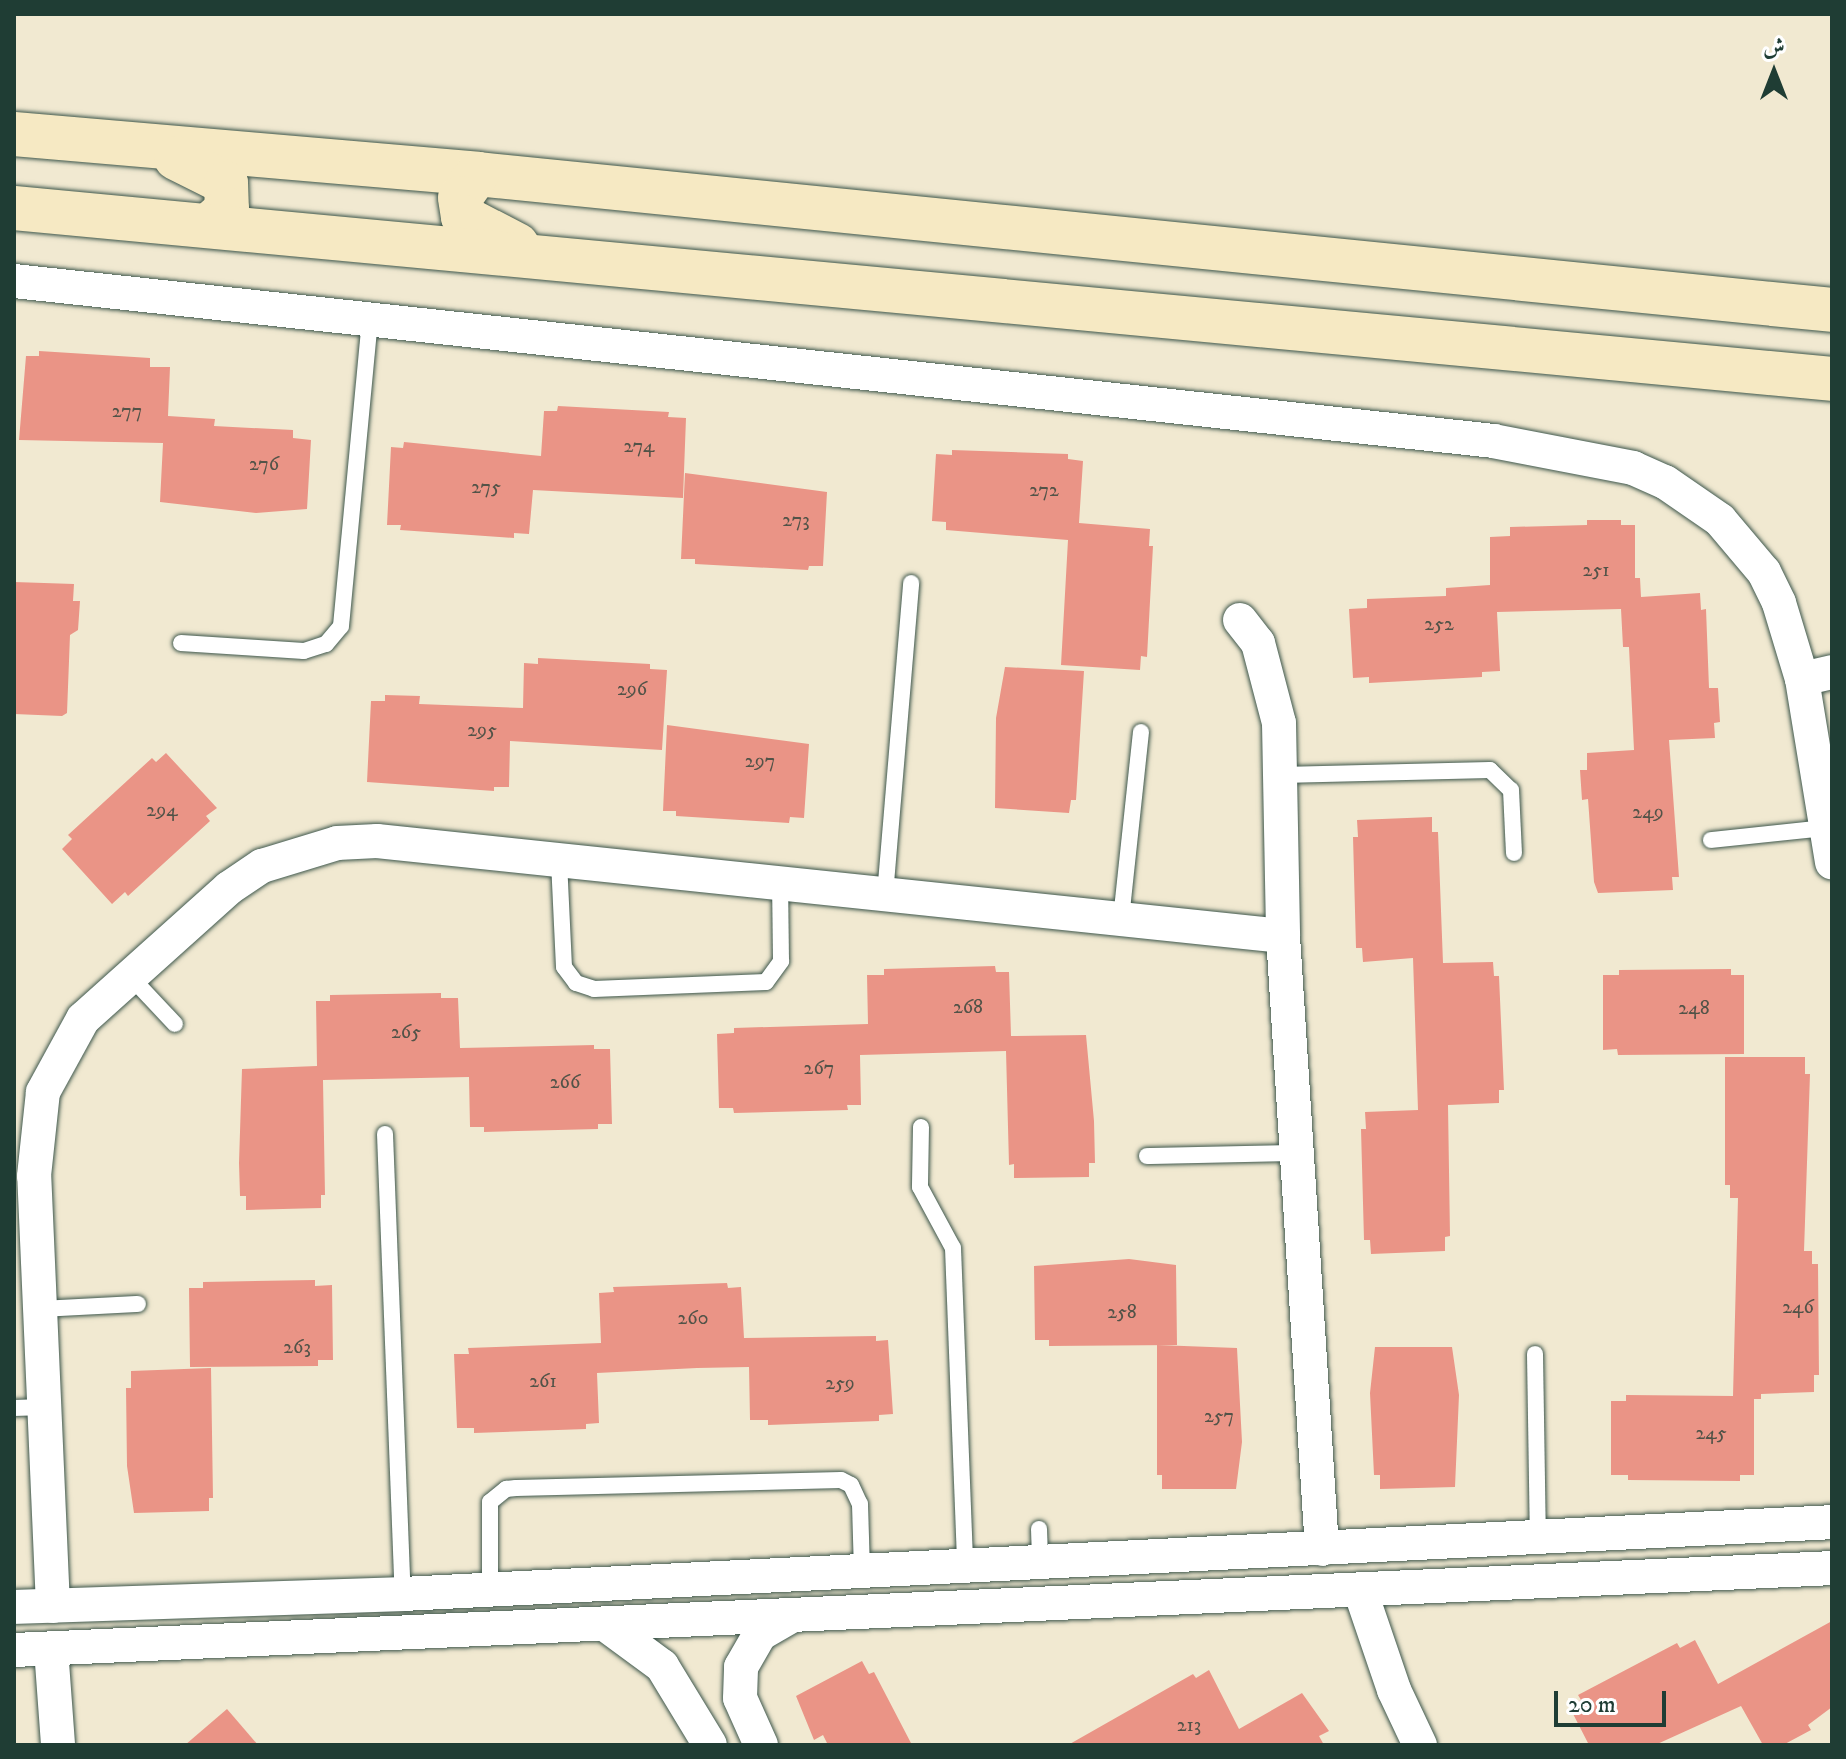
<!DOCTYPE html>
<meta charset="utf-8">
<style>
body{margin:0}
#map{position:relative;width:1846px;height:1759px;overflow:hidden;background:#f1e9d1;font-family:"IM FELL DW Pica",Amiri,serif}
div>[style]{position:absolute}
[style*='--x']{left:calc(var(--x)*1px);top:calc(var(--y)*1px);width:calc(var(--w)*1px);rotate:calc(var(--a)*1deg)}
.building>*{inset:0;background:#ea9486}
.roads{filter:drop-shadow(0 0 2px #3e574c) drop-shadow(0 0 2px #3e574c)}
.lane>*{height:16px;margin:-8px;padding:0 8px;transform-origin:8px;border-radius:8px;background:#fff}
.street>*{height:34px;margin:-17px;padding:0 17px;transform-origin:17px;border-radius:17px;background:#fff}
.secondary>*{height:44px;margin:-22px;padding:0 22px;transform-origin:22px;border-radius:22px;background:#f6e9c3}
span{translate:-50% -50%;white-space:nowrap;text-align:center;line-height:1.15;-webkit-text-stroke:6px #fff;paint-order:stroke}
.number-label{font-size:20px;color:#525348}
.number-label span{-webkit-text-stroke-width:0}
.frame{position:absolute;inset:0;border:16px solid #1f3d34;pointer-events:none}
.north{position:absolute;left:1734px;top:32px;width:80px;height:80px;-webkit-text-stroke:6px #fff;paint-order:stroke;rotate:0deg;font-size:22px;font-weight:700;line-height:32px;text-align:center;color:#1f3d34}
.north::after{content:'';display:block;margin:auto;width:28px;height:36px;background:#1f3d34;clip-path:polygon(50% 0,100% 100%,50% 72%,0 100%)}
.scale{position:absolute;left:1554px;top:1691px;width:112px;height:36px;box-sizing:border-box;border:4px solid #1f3d34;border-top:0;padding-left:10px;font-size:24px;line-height:28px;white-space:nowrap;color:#1f3d34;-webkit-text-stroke:6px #fff;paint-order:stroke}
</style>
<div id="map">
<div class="building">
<div style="clip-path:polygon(39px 351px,150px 358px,150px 367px,170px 367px,168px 416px,215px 419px,214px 426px,293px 430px,293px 438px,311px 440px,307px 509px,256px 513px,160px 502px,163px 443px,19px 440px,26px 356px,39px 356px)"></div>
<div style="clip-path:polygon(558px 406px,669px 412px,668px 417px,686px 418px,683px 498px,533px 490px,529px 534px,514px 533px,514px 538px,400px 530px,401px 525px,387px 525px,391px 447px,403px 448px,404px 442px,541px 456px,544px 411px,557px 411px)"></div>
<div style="clip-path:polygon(952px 450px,1068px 454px,1068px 459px,1083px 461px,1079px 523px,1150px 529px,1149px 546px,1153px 546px,1147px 657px,1141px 656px,1140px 670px,1061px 665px,1068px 540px,946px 530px,946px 522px,932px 521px,936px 454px,952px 455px)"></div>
<div style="clip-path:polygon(685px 473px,827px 492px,823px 566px,809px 566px,808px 570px,695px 564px,695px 559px,681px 559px)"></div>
<div style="clip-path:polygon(1587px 520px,1621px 520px,1621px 525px,1635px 525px,1635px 578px,1640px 578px,1641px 597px,1700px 593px,1701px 610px,1706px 609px,1709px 688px,1718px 688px,1720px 722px,1714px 723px,1715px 738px,1669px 740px,1679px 877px,1672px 877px,1673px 890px,1598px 893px,1594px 882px,1588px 799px,1582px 800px,1580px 770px,1587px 770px,1587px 753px,1634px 750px,1629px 647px,1623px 647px,1621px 609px,1497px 612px,1500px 671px,1482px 672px,1482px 677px,1369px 683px,1369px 677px,1353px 678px,1349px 609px,1367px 608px,1367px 599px,1446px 596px,1446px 588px,1490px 585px,1490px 537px,1510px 536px,1510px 527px,1587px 525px)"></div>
<div style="clip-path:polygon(14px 582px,74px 584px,73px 601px,80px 601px,78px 630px,70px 635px,67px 713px,62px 716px,14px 714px)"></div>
<div style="clip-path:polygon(538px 658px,650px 664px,650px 669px,667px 670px,662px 750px,510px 741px,509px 787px,494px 787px,494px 791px,367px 782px,371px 701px,385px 701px,385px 695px,420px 696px,419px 704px,523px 708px,524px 663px,538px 664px)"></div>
<div style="clip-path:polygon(1005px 667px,1084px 671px,1076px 800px,1071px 800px,1069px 813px,995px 808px,996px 718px)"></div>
<div style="clip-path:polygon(667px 725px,809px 744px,804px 818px,790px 817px,789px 823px,676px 816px,676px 811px,663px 811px)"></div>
<div style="clip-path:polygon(166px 753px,217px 808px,206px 816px,210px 821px,128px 896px,125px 892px,112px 904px,62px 849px,72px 839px,68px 835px,152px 758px,156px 762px)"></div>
<div style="clip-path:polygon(1432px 817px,1432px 832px,1438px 832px,1443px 963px,1493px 962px,1494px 976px,1499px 976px,1504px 1090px,1499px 1090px,1499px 1103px,1448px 1105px,1450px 1236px,1445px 1237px,1445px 1251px,1371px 1254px,1370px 1240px,1364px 1240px,1361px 1129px,1366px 1129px,1365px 1112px,1418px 1110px,1413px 958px,1363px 962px,1362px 948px,1356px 948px,1353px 837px,1358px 837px,1357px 820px)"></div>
<div style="clip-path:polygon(995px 966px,996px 972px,1009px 972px,1011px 1036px,1086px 1035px,1094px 1121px,1095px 1163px,1089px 1163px,1089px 1177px,1014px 1178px,1014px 1164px,1009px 1165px,1006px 1051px,860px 1055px,861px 1105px,847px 1105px,848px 1110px,734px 1113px,733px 1108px,719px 1108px,717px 1034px,734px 1033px,734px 1028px,868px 1024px,867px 975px,884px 975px,884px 969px)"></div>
<div style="clip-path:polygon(1731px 969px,1731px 975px,1744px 975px,1744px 1054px,1618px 1055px,1617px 1049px,1603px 1050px,1603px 975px,1619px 975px,1619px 970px)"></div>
<div style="clip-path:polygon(441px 993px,441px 998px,458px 998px,460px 1048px,594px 1045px,594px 1049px,610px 1049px,612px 1124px,598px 1124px,598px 1129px,484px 1132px,484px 1127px,470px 1127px,469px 1077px,323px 1080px,325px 1195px,321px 1195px,321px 1208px,246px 1210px,246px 1196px,240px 1196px,239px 1163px,242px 1069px,317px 1066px,316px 1001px,330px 1001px,330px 995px)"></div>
<div style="clip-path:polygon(1725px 1057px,1805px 1057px,1805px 1074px,1810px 1074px,1804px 1251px,1812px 1251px,1812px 1264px,1818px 1264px,1819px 1375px,1814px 1375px,1814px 1392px,1761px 1394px,1761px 1399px,1754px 1399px,1754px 1475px,1740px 1475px,1740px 1481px,1628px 1480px,1628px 1475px,1611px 1475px,1611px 1401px,1626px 1401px,1626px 1395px,1733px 1396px,1738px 1198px,1730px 1198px,1730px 1185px,1725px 1185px)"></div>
<div style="clip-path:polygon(1129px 1259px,1176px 1265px,1177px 1345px,1049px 1346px,1049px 1340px,1035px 1340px,1034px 1266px)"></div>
<div style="clip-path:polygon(315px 1280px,315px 1286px,332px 1285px,333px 1360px,318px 1360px,318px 1366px,190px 1367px,189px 1288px,203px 1288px,203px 1282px)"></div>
<div style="clip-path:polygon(727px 1283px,728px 1288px,741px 1287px,744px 1338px,876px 1336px,876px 1341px,888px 1340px,893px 1414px,879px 1415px,879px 1421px,768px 1425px,768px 1420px,750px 1420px,749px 1367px,697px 1368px,597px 1373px,599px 1423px,586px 1424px,586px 1429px,474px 1433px,474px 1428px,457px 1428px,454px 1354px,469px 1354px,468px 1348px,601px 1343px,599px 1293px,614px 1292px,613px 1287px)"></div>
<div style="clip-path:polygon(1157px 1345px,1237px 1348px,1242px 1442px,1236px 1489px,1162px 1489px,1162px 1475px,1157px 1475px)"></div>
<div style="clip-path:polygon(1375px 1347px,1452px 1347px,1459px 1395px,1455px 1487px,1380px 1489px,1380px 1475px,1374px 1475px,1370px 1393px)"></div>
<div style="clip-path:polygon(211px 1368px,213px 1498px,209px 1498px,209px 1511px,134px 1513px,127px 1466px,126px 1388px,131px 1388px,131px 1371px)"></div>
<div style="clip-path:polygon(1832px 1621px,1832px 1707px,1808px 1725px,1811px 1730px,1783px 1745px,1763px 1745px,1741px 1706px,1655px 1745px,1589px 1745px,1569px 1706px,1581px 1700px,1578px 1695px,1677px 1643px,1680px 1648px,1695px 1640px,1718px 1684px)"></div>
<div style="clip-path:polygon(862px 1661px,869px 1674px,874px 1672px,912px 1745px,828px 1745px,823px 1735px,814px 1740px,796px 1696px)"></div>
<div style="clip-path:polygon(1209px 1670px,1239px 1729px,1302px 1693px,1329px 1731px,1319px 1736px,1324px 1745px,1068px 1745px,1193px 1674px,1196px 1678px)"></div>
<div style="clip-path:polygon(227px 1709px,258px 1745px,185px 1745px)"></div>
</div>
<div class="roads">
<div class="lane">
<div style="--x:181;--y:643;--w:123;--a:3.7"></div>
<div style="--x:304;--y:651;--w:23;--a:-18"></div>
<div style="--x:326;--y:644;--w:23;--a:-50"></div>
<div style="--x:341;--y:626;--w:307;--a:-84.6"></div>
<div style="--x:1281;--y:775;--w:209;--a:-1.4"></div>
<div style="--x:1490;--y:770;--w:29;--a:44"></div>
<div style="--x:1511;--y:790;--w:63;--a:87.3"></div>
<div style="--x:1711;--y:840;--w:116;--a:-6"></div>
<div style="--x:559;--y:861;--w:106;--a:87.3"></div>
<div style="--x:564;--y:967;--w:20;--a:53"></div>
<div style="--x:576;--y:983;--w:19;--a:18"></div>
<div style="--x:594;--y:989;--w:172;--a:-2.3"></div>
<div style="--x:766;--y:982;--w:26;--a:-54"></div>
<div style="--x:781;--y:961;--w:78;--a:-90.7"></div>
<div style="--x:885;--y:895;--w:313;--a:-85.2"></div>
<div style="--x:1121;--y:919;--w:188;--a:-83.9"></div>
<div style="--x:129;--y:975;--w:67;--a:46.8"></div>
<div style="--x:921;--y:1127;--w:60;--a:91"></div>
<div style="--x:920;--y:1187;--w:69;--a:61.6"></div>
<div style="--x:953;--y:1248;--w:319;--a:87.8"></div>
<div style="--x:385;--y:1134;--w:460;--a:87.8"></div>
<div style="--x:1147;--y:1156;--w:149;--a:-1.2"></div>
<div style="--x:39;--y:1309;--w:99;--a:-2.9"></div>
<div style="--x:1535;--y:1354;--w:185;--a:89.1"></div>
<div style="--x:14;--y:1408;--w:30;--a:-2"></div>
<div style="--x:1039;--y:1529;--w:34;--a:88"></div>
<div style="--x:490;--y:1590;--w:88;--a:-90"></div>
<div style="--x:490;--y:1502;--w:21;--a:-39"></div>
<div style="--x:506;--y:1489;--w:10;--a:-6"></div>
<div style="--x:516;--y:1488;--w:325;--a:-1.4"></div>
<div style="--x:841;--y:1480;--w:11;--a:27"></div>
<div style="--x:851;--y:1485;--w:21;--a:65"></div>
<div style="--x:860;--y:1504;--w:68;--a:88.3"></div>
</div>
<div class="street">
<div style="--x:14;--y:281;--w:1488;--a:6.17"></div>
<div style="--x:1493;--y:441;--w:143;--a:10.9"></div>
<div style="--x:1633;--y:468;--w:35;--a:24"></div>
<div style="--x:1665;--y:482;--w:67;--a:34.6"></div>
<div style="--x:1720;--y:520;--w:68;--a:49.8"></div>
<div style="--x:1764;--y:572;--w:34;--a:64"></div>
<div style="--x:1779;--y:603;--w:79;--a:73.2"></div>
<div style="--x:1802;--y:679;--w:186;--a:80.7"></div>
<div style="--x:1240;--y:620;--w:29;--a:52"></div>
<div style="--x:1258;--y:643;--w:83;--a:75.3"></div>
<div style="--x:1279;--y:723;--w:213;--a:88.9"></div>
<div style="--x:1283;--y:936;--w:614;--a:86.36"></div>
<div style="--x:1802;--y:679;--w:31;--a:-13"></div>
<div style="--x:1360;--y:1590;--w:106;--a:71.2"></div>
<div style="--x:1394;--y:1690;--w:61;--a:64.7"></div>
<div style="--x:53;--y:1606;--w:430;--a:-92.5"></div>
<div style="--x:34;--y:1176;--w:84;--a:-83.9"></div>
<div style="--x:43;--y:1092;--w:83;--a:-61.3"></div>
<div style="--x:83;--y:1019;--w:196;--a:-41.9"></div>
<div style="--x:229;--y:888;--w:40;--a:-34"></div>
<div style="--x:262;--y:866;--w:78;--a:-17"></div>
<div style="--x:337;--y:843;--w:40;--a:-2.9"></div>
<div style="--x:377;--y:841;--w:911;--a:5.99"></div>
<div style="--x:14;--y:1607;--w:389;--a:-1.9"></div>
<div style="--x:403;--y:1594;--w:1431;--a:-2.88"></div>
<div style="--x:605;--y:1624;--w:71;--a:36.4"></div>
<div style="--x:662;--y:1666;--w:92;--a:58.7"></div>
<div style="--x:51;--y:1649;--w:96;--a:85.8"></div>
<div style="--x:14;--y:1650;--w:1820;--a:-2.58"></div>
<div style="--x:761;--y:1745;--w:51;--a:-114.1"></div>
<div style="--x:740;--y:1698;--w:31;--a:-88"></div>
<div style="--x:741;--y:1667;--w:38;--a:-60"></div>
<div style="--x:760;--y:1634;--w:38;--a:-30"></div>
</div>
<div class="secondary">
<div style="--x:14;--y:134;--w:465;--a:4.9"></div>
<div style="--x:477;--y:174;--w:1362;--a:5.73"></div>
<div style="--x:176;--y:158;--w:56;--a:26.6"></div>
<div style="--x:226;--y:183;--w:26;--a:88"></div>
<div style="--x:227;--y:209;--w:25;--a:138"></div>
<div style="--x:477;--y:174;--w:29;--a:125"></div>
<div style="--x:460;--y:198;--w:19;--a:81"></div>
<div style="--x:463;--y:217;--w:61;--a:27.4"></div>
<div style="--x:14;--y:208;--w:1826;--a:5.37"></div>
</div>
</div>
<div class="number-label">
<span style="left:127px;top:411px">277</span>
<span style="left:639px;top:446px">274</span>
<span style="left:264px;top:464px">276</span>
<span style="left:486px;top:487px">275</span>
<span style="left:1044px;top:490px">272</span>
<span style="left:796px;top:520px">273</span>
<span style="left:1596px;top:570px">251</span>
<span style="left:1439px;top:624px">252</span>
<span style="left:632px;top:689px">296</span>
<span style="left:482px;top:730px">295</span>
<span style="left:760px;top:761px">297</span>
<span style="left:162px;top:810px">294</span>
<span style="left:1648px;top:812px">249</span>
<span style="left:968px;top:1007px">268</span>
<span style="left:1694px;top:1008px">248</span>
<span style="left:406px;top:1032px">265</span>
<span style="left:819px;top:1068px">267</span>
<span style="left:565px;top:1082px">266</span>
<span style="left:1798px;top:1307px">246</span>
<span style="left:1122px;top:1312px">258</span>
<span style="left:693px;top:1318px">260</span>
<span style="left:297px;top:1347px">263</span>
<span style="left:543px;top:1381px">261</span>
<span style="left:840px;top:1383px">259</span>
<span style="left:1219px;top:1416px">257</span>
<span style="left:1711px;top:1433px">245</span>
<span style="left:1189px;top:1725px">213</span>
</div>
<div class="frame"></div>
<div class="north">ش</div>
<div class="scale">20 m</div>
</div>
